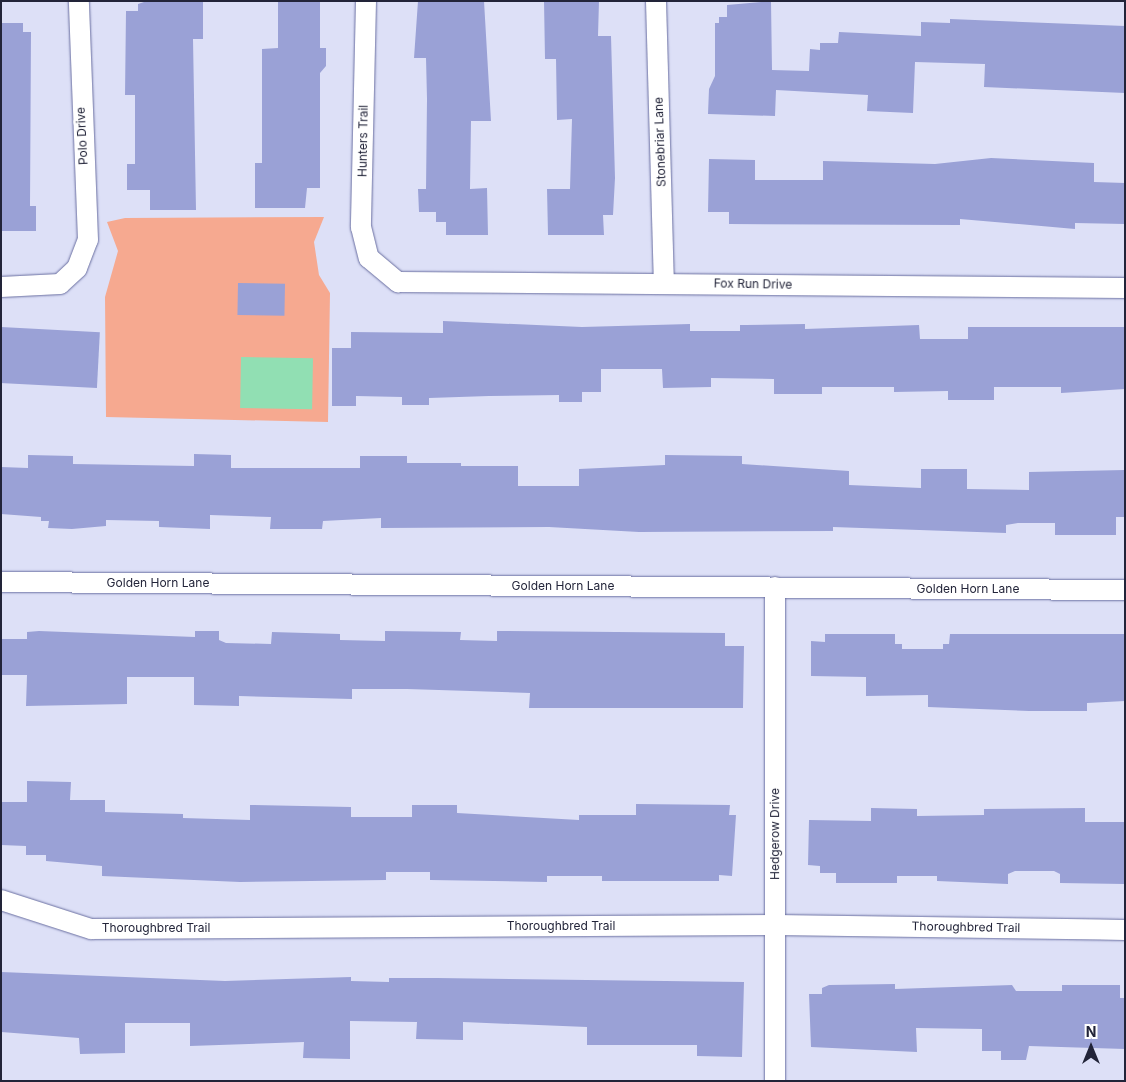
<!DOCTYPE html>
<style>
body{margin:0}
#map{position:relative;width:1126px;height:1082px;overflow:hidden;background:#dde0f7;font-family:Inter,sans-serif}
div>[style]{position:absolute}
[style*='--x']{left:calc(var(--x)*1px);top:calc(var(--y)*1px);width:calc(var(--w)*1px);rotate:calc(var(--a)*1deg)}
.green>*{inset:0;background:#f6a990}
.water>*{inset:0;background:#91dfb3;transform-origin:0 0}
.building>*{inset:0;background:#9aa1d6;transform-origin:0 0}
.roads{filter:drop-shadow(0 0 1px #6a6fa1) drop-shadow(0 0 1px #6a6fa1)}
.minor>*{height:20px;margin:-10px;padding:0 10px;transform-origin:10px;border-radius:10px;background:#fff}
span{translate:-50% -50%;white-space:nowrap;text-align:center;line-height:1.15;-webkit-text-stroke:5px #fff;paint-order:stroke}
.street-label{font-size:12px;color:#222439}
.frame{position:absolute;inset:0;border:2px solid #222439;pointer-events:none}
.north{position:absolute;left:1066px;top:1022px;width:50px;height:50px;-webkit-text-stroke:4px #fff;paint-order:stroke;rotate:0deg;font-size:14px;font-weight:700;line-height:20px;text-align:center;color:#222439}
.north::after{content:'';display:block;margin:auto;width:18px;height:22px;background:#222439;clip-path:polygon(50% 0,100% 100%,50% 72%,0 100%)}
</style>
<div id="map">
<div class="green">
<div style="clip-path:polygon(324px 217px,314px 242px,319px 275px,330px 293px,328px 422px,106px 417px,105px 297px,118px 251px,107px 222px,125px 218px)"></div>
</div>
<div class="water">
<div style="left:241px;top:357px;width:72px;height:51px;rotate:1deg"></div>
</div>
<div class="building">
<div style="clip-path:polygon(147px 1px,203px 1px,203px 39px,193px 39px,196px 210px,150px 210px,150px 190px,127px 190px,127px 164px,135px 164px,135px 95px,125px 95px,126px 11px,138px 11px,138px 4px)"></div>
<div style="clip-path:polygon(278px 1px,320px 1px,320px 48px,326px 48px,326px 66px,320px 73px,320px 188px,307px 188px,305px 208px,255px 208px,255px 163px,262px 163px,262px 49px,278px 48px)"></div>
<div style="clip-path:polygon(418px 1px,484px 1px,491px 121px,471px 121px,470px 189px,487px 188px,488px 235px,446px 235px,446px 222px,436px 222px,436px 212px,419px 212px,418px 189px,426px 189px,427px 99px,426px 58px,414px 58px)"></div>
<div style="clip-path:polygon(544px 1px,599px 1px,598px 36px,611px 36px,615px 178px,613px 215px,603px 215px,604px 235px,548px 235px,547px 189px,570px 189px,572px 119px,557px 120px,556px 59px,545px 59px)"></div>
<div style="clip-path:polygon(771px 1px,772px 70px,809px 71px,810px 49px,820px 50px,820px 43px,838px 43px,839px 32px,921px 36px,921px 22px,950px 23px,950px 19px,1125px 26px,1125px 93px,984px 87px,985px 64px,915px 62px,913px 113px,867px 111px,868px 95px,776px 90px,775px 116px,708px 114px,709px 89px,715px 76px,715px 23px,719px 23px,719px 17px,727px 17px,727px 5px)"></div>
<div style="clip-path:polygon(1px 23px,23px 23px,23px 32px,31px 32px,30px 206px,36px 206px,36px 231px,1px 231px)"></div>
<div style="clip-path:polygon(991px 158px,1094px 163px,1094px 182px,1125px 183px,1125px 224px,1075px 223px,1075px 229px,960px 219px,960px 225px,729px 224px,729px 212px,708px 212px,709px 159px,755px 160px,755px 180px,823px 180px,823px 161px,935px 164px)"></div>
<div style="left:238px;top:283px;width:47px;height:32px;rotate:1deg"></div>
<div style="clip-path:polygon(443px 321px,582px 327px,690px 324px,690px 331px,740px 331px,740px 325px,746px 325px,805px 324px,805px 329px,919px 325px,920px 339px,968px 339px,968px 327px,1125px 327px,1125px 389px,1061px 393px,1061px 387px,994px 387px,994px 400px,948px 400px,948px 391px,894px 392px,894px 387px,822px 387px,822px 394px,774px 394px,774px 379px,711px 378px,711px 387px,663px 388px,662px 369px,601px 369px,601px 392px,582px 392px,582px 402px,559px 402px,559px 395px,489px 396px,429px 398px,429px 405px,402px 405px,402px 397px,356px 396px,356px 406px,332px 406px,332px 348px,351px 348px,351px 332px,443px 333px)"></div>
<div style="left:1px;top:327px;width:99px;height:56px;rotate:3deg"></div>
<div style="clip-path:polygon(194px 454px,231px 455px,231px 468px,360px 468px,360px 456px,407px 456px,407px 463px,461px 463px,461px 466px,518px 466px,518px 486px,579px 486px,579px 469px,665px 465px,665px 455px,742px 456px,742px 464px,849px 471px,849px 485px,921px 488px,921px 469px,967px 469px,967px 489px,1029px 490px,1029px 472px,1125px 470px,1125px 512px,1124px 517px,1116px 517px,1116px 535px,1055px 535px,1055px 523px,1018px 523px,1006px 525px,1006px 533px,833px 527px,833px 531px,639px 532px,549px 527px,381px 528px,381px 518px,323px 521px,322px 529px,270px 529px,271px 517px,210px 515px,210px 529px,159px 527px,159px 521px,106px 520px,106px 526px,72px 529px,48px 528px,49px 521px,41px 521px,41px 517px,1px 514px,1px 467px,28px 468px,28px 455px,73px 456px,73px 464px,194px 466px)"></div>
<div style="clip-path:polygon(39px 631px,195px 637px,195px 631px,219px 631px,219px 640px,226px 643px,271px 644px,272px 632px,340px 634px,340px 640px,385px 641px,385px 631px,461px 632px,460px 640px,497px 641px,497px 631px,725px 633px,725px 646px,744px 646px,743px 708px,529px 708px,530px 693px,407px 689px,352px 689px,352px 699px,239px 696px,239px 706px,194px 705px,194px 677px,127px 677px,127px 704px,26px 706px,27px 675px,1px 675px,1px 639px,27px 639px,27px 632px)"></div>
<div style="clip-path:polygon(825px 634px,895px 634px,895px 644px,902px 644px,902px 649px,943px 649px,943px 644px,949px 644px,950px 634px,1125px 634px,1125px 701px,1087px 703px,1087px 711px,1029px 711px,928px 707px,928px 695px,866px 696px,866px 677px,811px 676px,811px 641px,825px 642px)"></div>
<div style="clip-path:polygon(27px 781px,71px 782px,70px 800px,105px 800px,105px 812px,183px 814px,183px 818px,250px 820px,250px 805px,351px 807px,351px 817px,412px 817px,412px 805px,457px 805px,457px 813px,579px 820px,579px 815px,636px 815px,636px 804px,730px 805px,729px 815px,736px 815px,732px 876px,719px 875px,719px 881px,602px 881px,602px 876px,547px 876px,547px 882px,430px 880px,430px 872px,386px 872px,386px 880px,240px 882px,102px 876px,102px 866px,46px 861px,46px 855px,26px 855px,26px 846px,1px 845px,1px 802px,27px 802px)"></div>
<div style="clip-path:polygon(871px 808px,917px 809px,917px 816px,984px 815px,984px 809px,1085px 808px,1085px 822px,1125px 822px,1124px 884px,1060px 883px,1060px 874px,1054px 871px,1015px 871px,1008px 874px,1008px 884px,937px 881px,937px 876px,897px 876px,897px 883px,836px 883px,836px 873px,820px 873px,820px 866px,808px 865px,809px 820px,871px 821px)"></div>
<div style="clip-path:polygon(1px 972px,225px 981px,351px 977px,351px 981px,389px 982px,389px 978px,437px 978px,744px 982px,742px 1057px,697px 1056px,697px 1045px,587px 1045px,587px 1027px,463px 1022px,463px 1040px,416px 1039px,417px 1022px,350px 1021px,350px 1059px,303px 1058px,304px 1042px,190px 1046px,190px 1023px,125px 1023px,125px 1053px,80px 1054px,79px 1038px,1px 1032px)"></div>
<div style="clip-path:polygon(895px 984px,895px 989px,1012px 985px,1016px 991px,1062px 991px,1062px 985px,1120px 985px,1120px 998px,1125px 998px,1125px 1049px,1029px 1046px,1026px 1060px,1001px 1060px,1001px 1051px,982px 1051px,982px 1029px,916px 1028px,917px 1052px,811px 1047px,809px 994px,822px 994px,822px 988px,829px 985px)"></div>
</div>
<div class="roads">
<div class="minor">
<div style="--x:366;--y:1;--w:226;--a:91.3"></div>
<div style="--x:361;--y:227;--w:32;--a:76"></div>
<div style="--x:369;--y:258;--w:38;--a:40"></div>
<div style="--x:398;--y:282;--w:727;--a:0.47"></div>
<div style="--x:656;--y:1;--w:282;--a:88.4"></div>
<div style="--x:1;--y:287;--w:59;--a:-2.9"></div>
<div style="--x:60;--y:284;--w:23;--a:-43"></div>
<div style="--x:77;--y:268;--w:30;--a:-69"></div>
<div style="--x:88;--y:240;--w:239;--a:-92.2"></div>
<div style="--x:1;--y:582;--w:1124;--a:0.41"></div>
<div style="--x:775;--y:587;--w:494;--a:90"></div>
<div style="--x:1;--y:900;--w:95;--a:17.9"></div>
<div style="--x:91;--y:929;--w:684;--a:-0.34"></div>
<div style="--x:775;--y:925;--w:350;--a:0.8"></div>
</div>
</div>
<div class="street-label">
<span style="left:82px;top:136px;rotate:-93deg">Polo Drive</span>
<span style="left:363px;top:141px;rotate:-89deg">Hunters Trail</span>
<span style="left:660px;top:142px;rotate:-92deg">Stonebriar Lane</span>
<span style="left:753px;top:284px;rotate:1deg">Fox Run Drive</span>
<span style="left:158px;top:583px">Golden Horn Lane</span>
<span style="left:563px;top:586px">Golden Horn Lane</span>
<span style="left:968px;top:589px">Golden Horn Lane</span>
<span style="left:775px;top:834px;rotate:-90deg">Hedgerow Drive</span>
<span style="left:561px;top:926px">Thoroughbred Trail</span>
<span style="left:966px;top:927px;rotate:1deg">Thoroughbred Trail</span>
<span style="left:156px;top:928px">Thoroughbred Trail</span>
</div>
<div class="frame"></div>
<div class="north">N</div>
</div>
